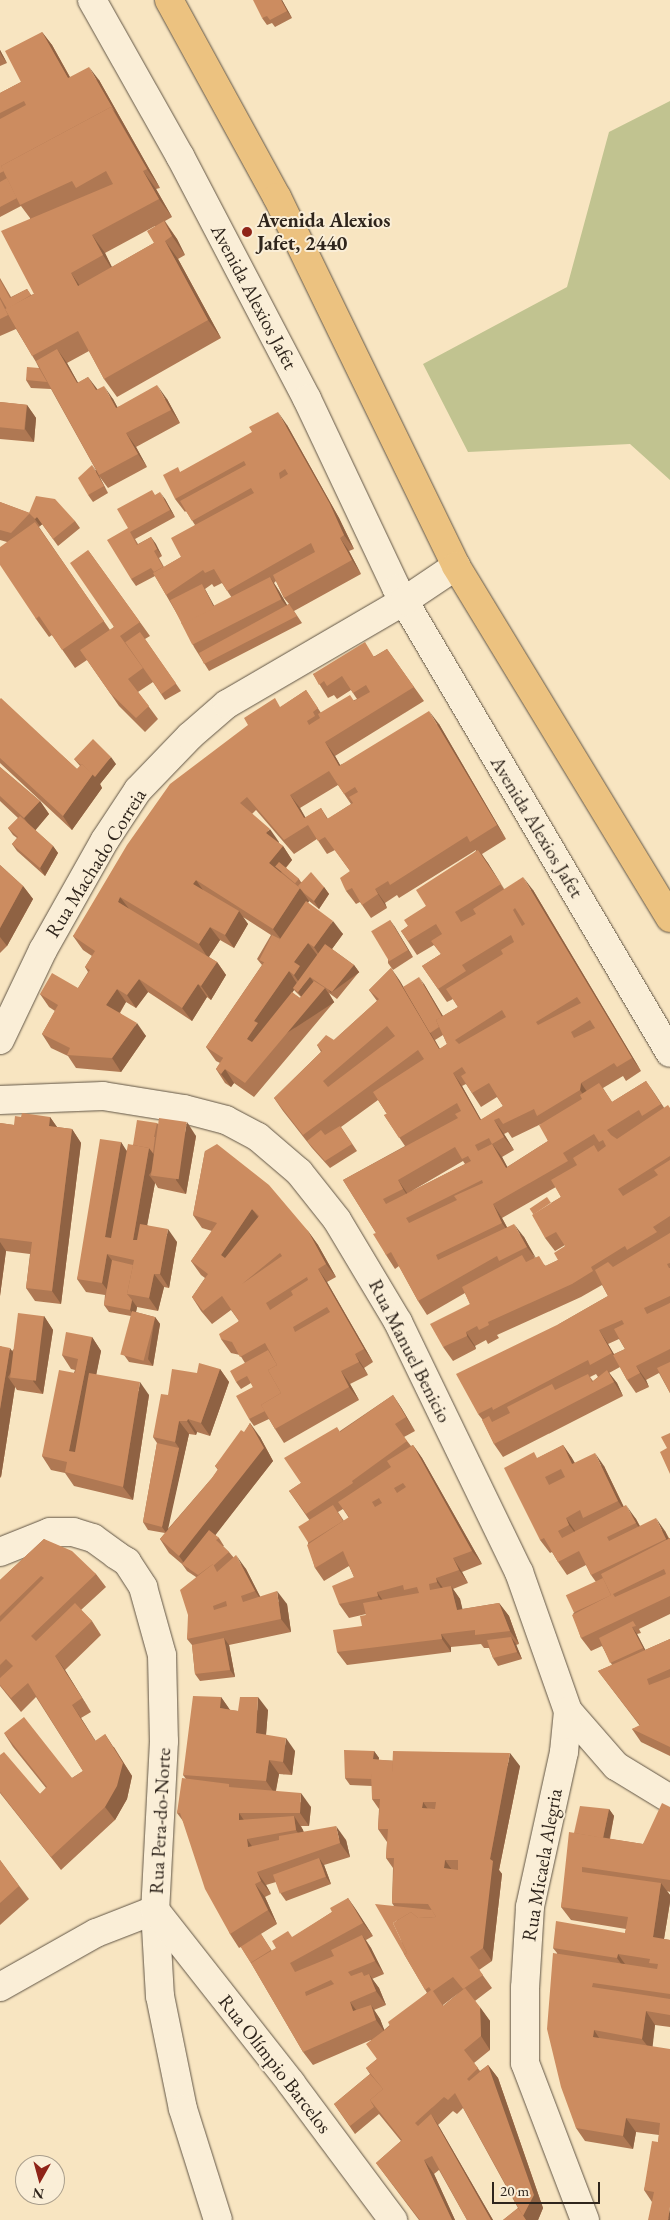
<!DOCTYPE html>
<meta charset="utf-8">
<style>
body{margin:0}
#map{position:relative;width:670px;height:2220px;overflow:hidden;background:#f8e5c1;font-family:"EB Garamond",serif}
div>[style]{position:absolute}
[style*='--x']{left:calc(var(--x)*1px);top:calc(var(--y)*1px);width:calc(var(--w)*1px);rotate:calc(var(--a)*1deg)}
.green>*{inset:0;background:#c1c390}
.roads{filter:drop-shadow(0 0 1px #615545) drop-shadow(0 0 1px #615545)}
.minor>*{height:28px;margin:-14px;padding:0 14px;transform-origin:14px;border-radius:14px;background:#faeed7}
.major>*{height:28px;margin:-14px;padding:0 14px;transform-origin:14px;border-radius:14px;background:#ecc280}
.wall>*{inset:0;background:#af7853}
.shaded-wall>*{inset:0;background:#8f6243;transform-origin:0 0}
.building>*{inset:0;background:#cc8c60;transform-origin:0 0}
.dots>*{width:14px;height:14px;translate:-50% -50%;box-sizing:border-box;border:2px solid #faeed7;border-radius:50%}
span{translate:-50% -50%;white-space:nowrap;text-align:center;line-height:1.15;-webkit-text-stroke:4px #faeed7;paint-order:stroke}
.poi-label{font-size:20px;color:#2f251c;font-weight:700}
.left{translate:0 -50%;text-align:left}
.street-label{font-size:20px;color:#2f251c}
.north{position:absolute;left:15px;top:2155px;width:50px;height:50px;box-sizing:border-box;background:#faeed7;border:1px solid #a99e8c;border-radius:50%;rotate:187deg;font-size:14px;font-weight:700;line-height:20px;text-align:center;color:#2f251c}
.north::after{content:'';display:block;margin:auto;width:18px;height:22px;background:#8f2418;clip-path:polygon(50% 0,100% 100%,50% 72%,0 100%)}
.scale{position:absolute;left:492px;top:2182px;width:108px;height:22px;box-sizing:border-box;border:2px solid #2f251c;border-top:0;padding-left:6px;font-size:15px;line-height:18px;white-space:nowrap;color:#2f251c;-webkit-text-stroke:4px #faeed7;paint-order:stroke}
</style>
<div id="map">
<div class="green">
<div style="clip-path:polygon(670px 101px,670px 480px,630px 444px,468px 452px,423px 364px,567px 287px,609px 132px)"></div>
</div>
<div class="roads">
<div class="minor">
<div style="--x:92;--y:0;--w:179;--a:60.6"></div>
<div style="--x:180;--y:156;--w:274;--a:62.4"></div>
<div style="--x:307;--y:399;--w:210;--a:64.7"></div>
<div style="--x:397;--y:589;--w:538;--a:59.53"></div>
<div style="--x:0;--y:1040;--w:100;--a:-64.5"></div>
<div style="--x:43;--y:950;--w:126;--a:-60.6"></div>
<div style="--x:105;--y:840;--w:60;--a:-56.6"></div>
<div style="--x:138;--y:790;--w:75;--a:-46.1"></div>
<div style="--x:190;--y:736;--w:49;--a:-40.9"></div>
<div style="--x:227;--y:704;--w:205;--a:-30.2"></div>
<div style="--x:404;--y:601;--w:63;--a:-33.9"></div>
<div style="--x:0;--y:1100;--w:103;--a:-2.2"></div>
<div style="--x:103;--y:1096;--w:82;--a:9.1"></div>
<div style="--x:184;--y:1109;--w:43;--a:14.7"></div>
<div style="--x:226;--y:1120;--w:36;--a:28"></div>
<div style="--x:258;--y:1137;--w:54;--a:40.5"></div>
<div style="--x:299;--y:1172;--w:61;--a:51.6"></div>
<div style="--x:337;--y:1220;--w:119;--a:59.1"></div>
<div style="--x:398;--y:1322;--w:278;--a:64.2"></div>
<div style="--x:519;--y:1572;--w:147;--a:70.6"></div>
<div style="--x:568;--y:1711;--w:73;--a:48.9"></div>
<div style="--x:616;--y:1766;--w:63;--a:31.4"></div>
<div style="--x:0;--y:1552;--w:54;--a:-21.8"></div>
<div style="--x:50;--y:1532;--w:23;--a:0"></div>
<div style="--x:73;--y:1532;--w:21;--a:17"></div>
<div style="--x:93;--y:1538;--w:29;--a:36"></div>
<div style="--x:116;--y:1555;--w:13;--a:32"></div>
<div style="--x:127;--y:1562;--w:30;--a:57"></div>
<div style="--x:143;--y:1587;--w:71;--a:74.4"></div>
<div style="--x:162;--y:1655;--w:86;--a:88.7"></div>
<div style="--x:164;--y:1741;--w:169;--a:93"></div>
<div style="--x:155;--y:1910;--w:86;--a:86.7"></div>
<div style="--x:160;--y:1996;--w:115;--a:78.5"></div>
<div style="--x:183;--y:2109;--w:116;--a:72.5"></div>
<div style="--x:568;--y:1711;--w:41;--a:95.6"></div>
<div style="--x:564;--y:1752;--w:159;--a:102.4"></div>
<div style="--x:530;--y:1907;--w:81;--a:93.5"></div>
<div style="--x:525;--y:1988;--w:75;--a:90"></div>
<div style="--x:525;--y:2063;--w:168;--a:69.1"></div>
<div style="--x:0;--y:1987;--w:110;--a:-29.4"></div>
<div style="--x:96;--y:1933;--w:63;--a:-21.3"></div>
<div style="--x:155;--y:1910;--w:220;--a:51.8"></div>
<div style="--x:291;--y:2083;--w:171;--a:53.3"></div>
</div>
<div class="major">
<div style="--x:169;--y:0;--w:225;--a:61.3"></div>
<div style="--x:277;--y:197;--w:410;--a:64.1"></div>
<div style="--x:456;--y:566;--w:412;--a:58.7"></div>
</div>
</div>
<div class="wall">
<div style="clip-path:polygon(282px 0,292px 18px,275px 27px,272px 23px,267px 25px,262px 18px)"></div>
<div style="clip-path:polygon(evenodd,42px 32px,52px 45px,70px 77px,99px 80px,160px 188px,156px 189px,172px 217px,165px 221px,177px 239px,185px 255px,178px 259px,221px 338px,117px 397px,104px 379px,89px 351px,67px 363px,78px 383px,88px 377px,97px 390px,113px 399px,117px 407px,167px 399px,180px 423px,136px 447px,147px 467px,108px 488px,99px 476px,108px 493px,93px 502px,88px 495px,96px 470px,51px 389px,31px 388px,26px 380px,39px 368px,36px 362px,16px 329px,0 336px,0 278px,11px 297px,27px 289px,31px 295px,34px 294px,30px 218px,21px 206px,0 217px,0 93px,21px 82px,42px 32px,155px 226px,154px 243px,112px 267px,105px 253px,155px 226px)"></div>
<div style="clip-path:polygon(0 50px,7px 63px,0 66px)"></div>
<div style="clip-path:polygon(0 402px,27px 405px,36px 418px,34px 442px,0 439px)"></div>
<div style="clip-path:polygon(evenodd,287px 425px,339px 518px,354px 549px,349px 551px,361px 574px,294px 611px,302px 623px,209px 671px,194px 647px,184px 626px,155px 576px,136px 586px,131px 579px,128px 528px,156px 495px,165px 499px,175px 517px,135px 539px,138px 544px,151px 537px,162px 556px,159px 558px,164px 567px,181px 557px,195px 525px,186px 511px,185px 512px,175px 499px,181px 472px,287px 425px,276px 581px,284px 598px,289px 604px,287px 605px,279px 591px,274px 583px,276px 581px,287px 425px,222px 583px,232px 598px,215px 608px,205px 589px,212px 584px,214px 587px,222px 583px)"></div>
<div style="clip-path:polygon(0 502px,29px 513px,75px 521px,80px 528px,58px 546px,42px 524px,39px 527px,110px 630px,114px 627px,88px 550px,150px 636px,145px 639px,181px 691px,165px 700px,153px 682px,138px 692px,158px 719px,145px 732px,119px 706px,87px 660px,75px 668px,52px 635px,49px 637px,36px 619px,7px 542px,0 540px)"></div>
<div style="clip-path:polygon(evenodd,387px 649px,424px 701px,335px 756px,340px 765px,439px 724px,506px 839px,482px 854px,504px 889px,533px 890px,641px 1071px,626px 1081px,623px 1076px,603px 1088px,612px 1102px,646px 1081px,664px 1108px,670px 1108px,670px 1393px,659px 1373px,646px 1380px,649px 1387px,636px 1393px,627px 1380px,620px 1367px,609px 1373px,617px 1383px,623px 1396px,503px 1457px,494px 1444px,482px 1419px,478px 1414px,559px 1324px,608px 1296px,602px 1285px,581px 1297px,497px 1335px,499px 1338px,488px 1344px,486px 1340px,475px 1346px,476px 1349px,453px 1361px,443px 1347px,470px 1304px,465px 1293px,427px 1315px,418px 1301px,399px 1266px,395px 1269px,386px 1255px,376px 1233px,343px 1180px,405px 1146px,384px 1115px,387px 1114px,378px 1100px,341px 1127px,357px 1151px,330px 1168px,312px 1148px,283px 1111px,274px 1098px,321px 1052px,317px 1045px,334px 1040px,377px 1001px,369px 990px,391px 968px,403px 987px,424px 984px,443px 1016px,458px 1007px,453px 999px,447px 1002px,422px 966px,441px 954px,434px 945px,417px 955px,401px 931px,408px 926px,476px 851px,476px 850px,399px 898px,397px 895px,385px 903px,387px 908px,371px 918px,360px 902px,356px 904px,346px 891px,350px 871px,335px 850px,327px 854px,317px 839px,294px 854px,256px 810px,252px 814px,279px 843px,283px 846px,292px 860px,286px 868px,299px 879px,301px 882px,324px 887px,329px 894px,319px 909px,309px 901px,308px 903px,343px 934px,332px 949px,354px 965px,359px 972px,337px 999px,329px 993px,334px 1002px,254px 1097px,234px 1083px,231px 1087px,225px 1083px,216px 1069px,220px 1063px,216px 1061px,206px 1047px,262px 965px,257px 959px,271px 935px,243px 917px,248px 924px,234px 948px,220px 940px,209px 957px,217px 962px,226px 975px,211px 1000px,207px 997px,192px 1021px,148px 992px,136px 1008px,126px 1002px,120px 1013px,146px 1036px,121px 1072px,76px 1068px,68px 1056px,51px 1048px,42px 1034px,55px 1011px,49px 1007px,40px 994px,78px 988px,88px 972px,85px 967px,92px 956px,83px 950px,73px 936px,281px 707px,306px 690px,321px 713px,357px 699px,351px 690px,337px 699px,334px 695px,328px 698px,313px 674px,375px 656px,387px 649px,338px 785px,351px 804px,328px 819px,321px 808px,305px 818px,300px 808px,338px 785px,387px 649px,294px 990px,301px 997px,300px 998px,292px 993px,294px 990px,387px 649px,443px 1035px,447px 1044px,440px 1049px,435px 1040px,443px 1035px,387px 649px,466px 1084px,481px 1107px,497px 1097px,503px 1106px,481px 1120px,462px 1086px,466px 1084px,387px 649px,541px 1124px,548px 1141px,507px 1167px,502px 1157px,514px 1150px,504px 1134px,508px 1132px,512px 1138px,541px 1124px,387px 649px,463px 1161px,465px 1164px,410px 1192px,463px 1161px,387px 649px,556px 1187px,561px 1197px,551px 1203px,545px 1238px,555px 1251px,565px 1245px,565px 1246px,558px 1260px,546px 1266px,535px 1258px,524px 1237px,507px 1227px,502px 1218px,556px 1187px,387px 649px,619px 1339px,625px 1349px,614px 1354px,608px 1344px,619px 1339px,387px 649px,596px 1374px,598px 1377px,593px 1381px,590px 1377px,596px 1374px)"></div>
<div style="clip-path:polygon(0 699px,77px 769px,80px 766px,74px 759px,116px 764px,100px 784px,102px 788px,72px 830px,0 763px)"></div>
<div style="clip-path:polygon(0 767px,40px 801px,49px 814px,35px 830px,53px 846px,58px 853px,45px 876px,17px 851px,12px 844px,17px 838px,13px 835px,8px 828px,18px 818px,0 801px)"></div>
<div style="clip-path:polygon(0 865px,23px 886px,33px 899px,7px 946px,0 953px)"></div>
<div style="clip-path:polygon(390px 920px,413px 957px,393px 970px,388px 963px)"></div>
<div style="clip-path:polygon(21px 1117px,50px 1117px,57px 1127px,72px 1129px,81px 1143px,61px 1304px,35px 1301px,26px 1288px,30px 1254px,6px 1251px,0 1296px,0 1123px,14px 1125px)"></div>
<div style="clip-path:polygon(157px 1123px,158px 1124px,196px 1136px,186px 1194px,158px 1188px,155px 1183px,147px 1225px,177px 1242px,169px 1288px,164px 1287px,158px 1311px,137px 1307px,136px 1312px,155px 1317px,160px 1324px,153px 1366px,129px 1362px,124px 1355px,131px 1316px,109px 1312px,104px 1305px,105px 1295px,86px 1292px,77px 1279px,121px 1142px,126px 1151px)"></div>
<div style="clip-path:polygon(205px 1151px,308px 1231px,318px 1245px,336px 1277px,327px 1282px,373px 1362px,364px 1368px,368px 1375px,350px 1384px,359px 1400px,284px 1443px,275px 1429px,269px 1419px,254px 1426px,249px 1419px,253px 1387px,251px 1383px,241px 1389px,236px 1382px,245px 1363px,240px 1355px,231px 1353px,221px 1339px,239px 1321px,231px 1310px,212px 1324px,201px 1311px,192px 1297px,205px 1278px,201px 1275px,191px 1261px,212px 1231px,202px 1228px,193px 1215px)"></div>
<div style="clip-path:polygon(44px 1316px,53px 1330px,43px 1394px,17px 1390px,15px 1387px,1px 1477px,0 1478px,0 1346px,12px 1351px)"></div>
<div style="clip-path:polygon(92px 1337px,101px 1351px,96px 1375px,149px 1395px,133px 1500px,74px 1486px,65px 1473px,51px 1470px,42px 1456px,75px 1370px,71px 1369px,62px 1355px)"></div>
<div style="clip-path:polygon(220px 1369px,229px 1382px,210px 1436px,197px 1432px,196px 1435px,189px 1434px,167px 1530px,212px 1478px,218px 1470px,215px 1466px,244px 1432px,260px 1437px,273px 1461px,215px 1535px,219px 1538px,224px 1546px,223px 1546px,229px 1552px,234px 1558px,246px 1569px,260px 1597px,287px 1604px,291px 1632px,229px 1645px,235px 1677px,200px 1681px,195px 1674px,192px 1645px,187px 1639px,196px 1577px,187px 1571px,182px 1564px,169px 1553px,160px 1539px,165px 1533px,148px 1530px,143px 1522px,157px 1443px,153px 1437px,168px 1395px,197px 1373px)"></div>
<div style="clip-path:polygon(evenodd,393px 1395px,402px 1409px,415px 1431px,404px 1437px,411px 1446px,413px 1445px,422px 1458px,482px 1564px,462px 1572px,468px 1583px,453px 1589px,460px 1599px,462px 1609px,499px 1603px,509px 1616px,519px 1644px,516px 1645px,522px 1659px,498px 1666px,493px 1658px,489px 1648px,484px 1648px,481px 1644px,451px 1647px,451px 1652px,347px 1665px,337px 1652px,362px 1626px,366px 1614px,349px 1618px,339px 1604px,354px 1577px,349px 1566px,324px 1581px,315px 1568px,308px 1544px,310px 1521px,289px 1491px,301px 1483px,340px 1431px,393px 1395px,343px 1509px,349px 1518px,344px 1521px,338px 1512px,343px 1509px)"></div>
<div style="clip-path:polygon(563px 1445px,575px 1463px,604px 1466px,624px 1507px,636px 1519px,640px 1526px,665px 1531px,669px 1538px,670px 1538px,670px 1614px,639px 1629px,641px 1633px,637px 1634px,645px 1650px,670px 1639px,670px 1756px,641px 1742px,632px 1729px,640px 1726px,598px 1671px,612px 1665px,602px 1646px,591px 1651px,581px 1638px,573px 1614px,596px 1582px,591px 1575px,586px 1565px,567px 1575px,558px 1562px,552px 1552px,550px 1553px,540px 1540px,538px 1458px)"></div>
<div style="clip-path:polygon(44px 1539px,96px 1574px,106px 1587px,81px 1610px,92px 1621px,101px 1635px,65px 1670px,91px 1712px,81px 1718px,95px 1741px,114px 1747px,132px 1776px,127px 1799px,115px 1820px,61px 1870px,0 1793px,0 1755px,40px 1794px,46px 1788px,13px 1747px,4px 1733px,72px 1778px,83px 1771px,36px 1697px,21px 1712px,0 1686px,0 1580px)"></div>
<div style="clip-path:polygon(evenodd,221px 1697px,230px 1710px,238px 1711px,268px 1710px,266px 1735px,295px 1751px,292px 1775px,279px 1774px,276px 1791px,311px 1807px,309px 1826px,301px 1826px,304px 1832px,346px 1840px,350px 1857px,324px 1865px,331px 1884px,286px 1901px,281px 1894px,276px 1882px,266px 1885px,271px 1894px,265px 1897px,277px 1924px,243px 1945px,261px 1934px,272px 1951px,332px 1912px,348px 1898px,373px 1936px,366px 1940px,371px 1948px,384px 1974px,372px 1979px,379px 1988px,386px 2005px,374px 2010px,380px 2019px,384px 2030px,427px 1993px,404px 1954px,394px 1906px,392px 1903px,393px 1868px,386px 1858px,387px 1842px,378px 1829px,379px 1809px,372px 1799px,372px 1786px,350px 1785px,345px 1778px,374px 1751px,379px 1758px,378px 1760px,520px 1766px,499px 1870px,502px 1874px,492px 1961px,479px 1970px,492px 1988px,475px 2001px,490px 2021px,490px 2050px,474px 2063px,480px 2071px,488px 2065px,498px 2078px,543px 2208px,538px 2220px,503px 2220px,518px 2208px,463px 2108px,457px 2114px,453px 2111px,438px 2125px,493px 2220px,467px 2220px,439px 2170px,434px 2174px,455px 2220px,419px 2220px,376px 2163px,401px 2141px,379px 2114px,355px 2134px,334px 2104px,370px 2074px,366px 2068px,377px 2059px,371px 2040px,313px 2065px,303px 2052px,251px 1963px,241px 1947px,239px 1948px,230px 1934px,183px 1821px,177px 1813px,186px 1779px,183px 1775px,221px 1697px,460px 1992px,443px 2006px,443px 2005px,460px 1992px)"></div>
<div style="clip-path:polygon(670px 1807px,670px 1892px,667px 1891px,670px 1895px,670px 1902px,664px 1939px,670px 1940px,670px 2027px,655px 2025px,652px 2046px,670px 2220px,652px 2202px,644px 2190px,658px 2142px,659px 2135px,636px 2132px,633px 2149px,585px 2141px,576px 2128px,557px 1953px,553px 1948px,625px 1933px,626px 1929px,571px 1920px,561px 1907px,574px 1833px,609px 1809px,614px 1816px,610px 1839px,643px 1844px)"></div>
<div style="clip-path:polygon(0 1860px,29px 1899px,0 1925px)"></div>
</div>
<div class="shaded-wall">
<div style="clip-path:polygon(281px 0,282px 0,292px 18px,287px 11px)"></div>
<div style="clip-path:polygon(42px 32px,52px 45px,78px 92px,68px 78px)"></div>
<div style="clip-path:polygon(0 50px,7px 63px,2px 56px,0 52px)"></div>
<div style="clip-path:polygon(89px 67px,99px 80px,160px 188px,147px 169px)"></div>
<div style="clip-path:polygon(143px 171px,156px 189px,172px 217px,159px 199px)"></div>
<div style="clip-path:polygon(164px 221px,177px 239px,185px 255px,172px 236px)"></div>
<div style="clip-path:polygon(92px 235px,105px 253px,115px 274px,103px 255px)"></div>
<div style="clip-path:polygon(165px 241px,178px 259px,221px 338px,208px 320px)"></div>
<div style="clip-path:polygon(71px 273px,84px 292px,78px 286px)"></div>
<div style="clip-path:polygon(57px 349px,67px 363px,86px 397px,77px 383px)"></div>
<div style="clip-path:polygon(88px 377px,98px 390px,96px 390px)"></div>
<div style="clip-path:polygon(157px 385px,167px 399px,180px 423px,171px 410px)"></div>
<div style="clip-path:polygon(104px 386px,113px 399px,125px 421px,116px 408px)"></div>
<div style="clip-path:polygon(27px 405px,36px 418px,34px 442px,25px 429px)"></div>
<div style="clip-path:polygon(278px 412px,287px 425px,339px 518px,354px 549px,344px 535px)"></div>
<div style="clip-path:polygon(126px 433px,136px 447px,147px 467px,138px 454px)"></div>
<div style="clip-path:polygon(92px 465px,97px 472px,108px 493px)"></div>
<div style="clip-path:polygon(160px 492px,165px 499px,175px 517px,170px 510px)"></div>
<div style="left:37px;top:517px;width:9px;height:3px;rotate:54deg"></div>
<div style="clip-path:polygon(151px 537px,156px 544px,162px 556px,157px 549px)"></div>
<div style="clip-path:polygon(340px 538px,349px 551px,361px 574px,352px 560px)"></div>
<div style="clip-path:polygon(270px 577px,279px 591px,291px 612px,281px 599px)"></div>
<div style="clip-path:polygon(202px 584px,206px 591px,223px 622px,218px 615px)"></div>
<div style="clip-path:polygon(429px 711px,439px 724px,506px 839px,497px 825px)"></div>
<div style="clip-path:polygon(325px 742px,335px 756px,348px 779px,339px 766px)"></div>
<div style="clip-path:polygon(111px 757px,116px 764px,100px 784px,102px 788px,72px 830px,63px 816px,93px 774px)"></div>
<div style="clip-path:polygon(290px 795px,300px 808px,314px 832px,304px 818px)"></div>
<div style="clip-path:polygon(40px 801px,49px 814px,34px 832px,24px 818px)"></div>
<div style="clip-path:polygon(270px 829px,279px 842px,276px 847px,266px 833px)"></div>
<div style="clip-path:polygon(53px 846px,58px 853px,45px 876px,40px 868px)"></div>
<div style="clip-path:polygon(283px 846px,292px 860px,280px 874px,269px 863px)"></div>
<div style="clip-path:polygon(478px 850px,488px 863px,510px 898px,501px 884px)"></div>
<div style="clip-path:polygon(523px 877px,533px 890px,641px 1071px,632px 1058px)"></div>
<div style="clip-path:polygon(196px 880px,205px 893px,193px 884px)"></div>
<div style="clip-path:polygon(23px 886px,33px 899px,7px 946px,0 937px,0 928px)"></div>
<div style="clip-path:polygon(324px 887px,329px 894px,319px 909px,314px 901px)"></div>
<div style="clip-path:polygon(300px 888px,309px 901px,283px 942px,273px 929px)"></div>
<div style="clip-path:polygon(375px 889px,385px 903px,387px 908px,378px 894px)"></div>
<div style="clip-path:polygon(120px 897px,130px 910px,118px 902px)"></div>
<div style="clip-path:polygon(239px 911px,248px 924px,234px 948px,225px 935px)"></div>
<div style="clip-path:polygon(390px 920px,395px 927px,413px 957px,408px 950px)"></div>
<div style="clip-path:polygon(333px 921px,343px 934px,323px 961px,314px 947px)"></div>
<div style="clip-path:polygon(210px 927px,220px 940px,208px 958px,199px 944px)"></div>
<div style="clip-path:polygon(308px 943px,318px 956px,310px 977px,315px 984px,303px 999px,298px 992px,302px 987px,294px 975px,294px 962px)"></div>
<div style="clip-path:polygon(217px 962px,226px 975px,211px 1000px,201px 986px)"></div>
<div style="left:354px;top:965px;width:9px;height:35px;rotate:54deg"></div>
<div style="clip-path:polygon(391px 968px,400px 981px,448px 1063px,439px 1049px)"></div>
<div style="clip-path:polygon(289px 971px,298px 985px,293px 988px,294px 990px,265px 1032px,257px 1052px,247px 1039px,254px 1021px)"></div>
<div style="clip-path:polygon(419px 977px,424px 984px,451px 1030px,446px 1023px)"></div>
<div style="clip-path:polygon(139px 979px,148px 992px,136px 1008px,127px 995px)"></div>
<div style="clip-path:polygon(198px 984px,207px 997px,192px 1021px,182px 1008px)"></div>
<div style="left:325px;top:988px;width:17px;height:124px;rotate:57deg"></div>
<div style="clip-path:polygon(117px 989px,126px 1002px,116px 1018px,106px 1005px)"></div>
<div style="clip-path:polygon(137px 1023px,146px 1036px,121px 1072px,112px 1058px)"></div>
<div style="clip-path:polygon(225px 1069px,234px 1083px,231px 1087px,221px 1074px)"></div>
<div style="clip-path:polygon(453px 1073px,462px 1086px,489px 1134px,480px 1120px)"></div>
<div style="clip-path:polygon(646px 1081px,655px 1094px,670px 1117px,661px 1104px)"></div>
<div style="clip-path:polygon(581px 1083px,590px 1096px,589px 1103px,580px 1090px)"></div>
<div style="clip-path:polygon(50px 1117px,59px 1130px,49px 1126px)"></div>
<div style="clip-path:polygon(494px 1120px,504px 1134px,514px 1150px,504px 1137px)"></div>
<div style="clip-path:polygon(187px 1122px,196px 1136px,186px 1194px,176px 1180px)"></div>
<div style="clip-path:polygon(72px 1129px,81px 1143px,61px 1304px,52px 1291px)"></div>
<div style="clip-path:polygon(121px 1142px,130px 1156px,115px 1250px,105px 1237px)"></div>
<div style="clip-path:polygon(492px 1144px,502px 1157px,515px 1181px,506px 1168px)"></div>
<div style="clip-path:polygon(149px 1148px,159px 1161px,149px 1175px,155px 1183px,142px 1253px,133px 1240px)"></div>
<div style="clip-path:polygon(398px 1180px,407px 1193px,412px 1202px,403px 1189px)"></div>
<div style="clip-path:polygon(493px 1204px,502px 1218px,512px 1237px,502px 1223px)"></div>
<div style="clip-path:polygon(252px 1209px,262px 1222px,230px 1269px,221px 1255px)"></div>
<div style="clip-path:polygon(514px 1224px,524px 1237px,537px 1260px,527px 1247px)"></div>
<div style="clip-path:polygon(168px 1229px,177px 1242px,169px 1288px,160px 1274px)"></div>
<div style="clip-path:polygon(308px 1231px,318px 1245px,336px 1277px,326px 1264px)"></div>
<div style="clip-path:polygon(0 1242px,6px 1251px,0 1296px)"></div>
<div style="clip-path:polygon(107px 1254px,117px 1267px,112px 1296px,102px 1283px)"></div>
<div style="clip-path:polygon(318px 1269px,327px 1282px,373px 1362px,364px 1349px)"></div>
<div style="clip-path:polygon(154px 1274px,164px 1287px,158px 1311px,149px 1298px)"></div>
<div style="clip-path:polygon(132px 1300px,137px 1307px,135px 1317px,130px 1310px)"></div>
<div style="clip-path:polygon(44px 1316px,53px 1330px,43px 1394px,33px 1381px)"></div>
<div style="clip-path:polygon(155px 1317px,160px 1324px,153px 1366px,148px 1359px)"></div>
<div style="clip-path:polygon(599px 1330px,608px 1344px,621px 1367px,612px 1353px)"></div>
<div style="clip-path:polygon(466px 1332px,475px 1346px,476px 1349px,467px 1336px)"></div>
<div style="clip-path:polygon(92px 1337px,101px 1351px,78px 1465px,69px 1451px)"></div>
<div style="clip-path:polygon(10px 1348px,19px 1361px,8px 1377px,15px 1387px,1px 1477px,0 1476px,0 1409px)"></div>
<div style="clip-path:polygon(355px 1354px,364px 1368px,368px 1375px,359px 1362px)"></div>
<div style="clip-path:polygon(636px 1366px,646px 1380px,649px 1387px,640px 1373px)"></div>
<div style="clip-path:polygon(220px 1369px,229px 1382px,210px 1436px,201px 1423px)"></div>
<div style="clip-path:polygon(607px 1370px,617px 1383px,623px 1396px,614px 1382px)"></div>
<div style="clip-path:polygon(341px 1371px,350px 1384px,359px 1400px,349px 1387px)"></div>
<div style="clip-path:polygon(140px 1382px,149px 1395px,133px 1500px,123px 1487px)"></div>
<div style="clip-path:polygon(393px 1395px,402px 1409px,415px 1431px,406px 1417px)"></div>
<div style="clip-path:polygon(188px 1419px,197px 1432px,196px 1435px,187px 1421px)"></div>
<div style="clip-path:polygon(179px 1421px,189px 1434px,167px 1534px,162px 1527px,179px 1448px,175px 1442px)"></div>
<div style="clip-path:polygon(250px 1423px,260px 1437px,273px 1461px,189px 1569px,187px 1567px,179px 1556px)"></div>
<div style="clip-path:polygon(413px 1445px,422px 1458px,482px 1564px,472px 1551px)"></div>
<div style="clip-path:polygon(563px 1445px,572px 1458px,582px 1477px,572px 1464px)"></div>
<div style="clip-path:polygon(595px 1453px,604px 1466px,627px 1514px,618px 1501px)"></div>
<div style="clip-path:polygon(626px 1505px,636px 1519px,645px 1537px,636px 1523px)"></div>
<div style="clip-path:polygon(566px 1518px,575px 1531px,579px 1538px,569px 1525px)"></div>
<div style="clip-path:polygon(656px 1518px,665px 1531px,670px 1542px,670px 1545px,666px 1539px)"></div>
<div style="clip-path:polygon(236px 1555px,246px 1569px,264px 1604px,255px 1591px)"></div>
<div style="clip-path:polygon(453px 1558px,462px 1572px,468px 1583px,459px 1570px)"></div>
<div style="clip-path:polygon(436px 1578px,445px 1591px,446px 1596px,437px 1582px)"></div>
<div style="clip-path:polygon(451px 1586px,460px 1599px,466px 1623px,457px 1610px)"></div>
<div style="clip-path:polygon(277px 1591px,287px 1604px,291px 1632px,281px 1619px)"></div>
<div style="clip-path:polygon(377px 1592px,386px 1605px,387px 1609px,378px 1596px)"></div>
<div style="clip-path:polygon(499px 1603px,509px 1616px,519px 1644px,510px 1631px)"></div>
<div style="clip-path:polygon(632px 1627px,637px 1634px,648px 1655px,643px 1648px)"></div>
<div style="clip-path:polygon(441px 1634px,451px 1647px,451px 1652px,442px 1639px)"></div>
<div style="clip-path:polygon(511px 1637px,516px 1644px,522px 1659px,517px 1652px)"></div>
<div style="clip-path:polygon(224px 1638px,229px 1645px,235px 1677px,230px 1670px)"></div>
<div style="clip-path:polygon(55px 1656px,65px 1670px,91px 1712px)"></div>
<div style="clip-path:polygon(221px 1697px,230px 1710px,220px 1708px)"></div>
<div style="clip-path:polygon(258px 1697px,268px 1710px,265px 1747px,256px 1733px)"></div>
<div style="clip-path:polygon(72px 1705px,81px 1718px,104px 1754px,95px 1741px)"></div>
<div style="clip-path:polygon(105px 1734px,132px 1776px,127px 1799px,115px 1820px,105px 1807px)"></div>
<div style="clip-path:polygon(286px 1738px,295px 1751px,292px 1775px,283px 1762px)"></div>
<div style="clip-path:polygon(374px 1751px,379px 1758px,378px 1767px,373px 1759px)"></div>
<div style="clip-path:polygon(510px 1753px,520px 1766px,499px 1870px,502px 1874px,492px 1961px,483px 1948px,490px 1859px)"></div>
<div style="clip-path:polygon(269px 1760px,279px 1774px,275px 1794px,266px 1781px)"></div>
<div style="clip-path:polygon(301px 1793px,311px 1807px,309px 1826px,300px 1813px)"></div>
<div style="clip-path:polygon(423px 1802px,432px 1815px,422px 1808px)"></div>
<div style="clip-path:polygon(609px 1809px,614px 1816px,607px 1850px,602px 1843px)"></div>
<div style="clip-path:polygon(239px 1813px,248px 1826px,239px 1820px)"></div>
<div style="clip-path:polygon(294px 1816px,303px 1830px,305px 1844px,296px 1830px)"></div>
<div style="clip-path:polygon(336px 1826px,346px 1840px,350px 1857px,340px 1843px)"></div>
<div style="clip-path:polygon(247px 1839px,256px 1852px,248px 1847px)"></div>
<div style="clip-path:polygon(319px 1858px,324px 1865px,331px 1884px,326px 1877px)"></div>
<div style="clip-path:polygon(445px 1860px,454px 1873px,444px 1868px)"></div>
<div style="clip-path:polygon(257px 1872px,266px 1885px,271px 1894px,261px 1881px)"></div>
<div style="clip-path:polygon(661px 1883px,670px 1895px,670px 1902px,662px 1951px,653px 1937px)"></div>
<div style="clip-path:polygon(255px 1884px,265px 1897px,277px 1924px,268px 1910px)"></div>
<div style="clip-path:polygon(348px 1898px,357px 1911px,373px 1936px,363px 1923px)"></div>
<div style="clip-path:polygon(362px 1935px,371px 1948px,384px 1974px,375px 1961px)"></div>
<div style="clip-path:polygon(618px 1954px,627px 1967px,627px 1972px,617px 1958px)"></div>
<div style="clip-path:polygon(369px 1974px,379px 1988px,386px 2005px,376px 1991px)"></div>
<div style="clip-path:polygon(350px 2002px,360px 2015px,353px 2011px)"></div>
<div style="clip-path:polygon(371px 2005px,380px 2019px,386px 2034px,376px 2020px)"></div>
<div style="clip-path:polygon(480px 2007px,490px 2021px,490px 2050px,481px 2036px)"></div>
<div style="clip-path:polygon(646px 2011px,655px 2025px,652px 2052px,642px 2039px)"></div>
<div style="clip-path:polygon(594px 2030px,603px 2044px,593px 2037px)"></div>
<div style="clip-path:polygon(488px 2065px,498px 2078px,543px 2208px,538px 2220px,526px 2220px,523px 2216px)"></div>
<div style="clip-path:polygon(431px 2114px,440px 2128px,493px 2220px,491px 2220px)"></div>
<div style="clip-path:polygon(626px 2118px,636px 2132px,633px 2149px,623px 2136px)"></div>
<div style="clip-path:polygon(424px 2160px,434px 2174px,455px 2220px,452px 2220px)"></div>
<div style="clip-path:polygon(670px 2207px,670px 2220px,668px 2220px)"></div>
</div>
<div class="building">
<div style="clip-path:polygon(253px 0,281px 0,287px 11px,270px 20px,267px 16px,262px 18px)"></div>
<div style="clip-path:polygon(42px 32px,68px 78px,89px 67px,115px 112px,111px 107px,1px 166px,4px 171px,0 173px,0 119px,26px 105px,24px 101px,0 113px,0 93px,21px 82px,5px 51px)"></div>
<div style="clip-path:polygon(111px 107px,147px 169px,143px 171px,159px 199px,92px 235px,103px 255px,71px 273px,78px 286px,154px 243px,147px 231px,164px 221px,172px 236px,165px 241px,208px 320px,104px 379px,78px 331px,32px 356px,5px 309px,34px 294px,1px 231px,113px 184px,106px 171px,76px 188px,72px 181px,20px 205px,1px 166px)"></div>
<div style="clip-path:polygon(7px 178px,17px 198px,0 207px,0 182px)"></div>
<div style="clip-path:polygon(0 280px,10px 298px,27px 289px,31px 295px,7px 309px,0 297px)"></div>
<div style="clip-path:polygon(0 299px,8px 315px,0 319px)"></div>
<div style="clip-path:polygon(57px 349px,77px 383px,88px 377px,96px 390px,104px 386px,116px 408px,157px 385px,171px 410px,126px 433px,138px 454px,99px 475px,36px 361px)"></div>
<div style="clip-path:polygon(27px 367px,39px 368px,47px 382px,26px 380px)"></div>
<div style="left:0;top:402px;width:27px;height:25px;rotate:6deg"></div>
<div style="clip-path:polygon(evenodd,278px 412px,330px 504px,344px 535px,340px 538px,352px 560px,284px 598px,273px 575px,315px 552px,311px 543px,227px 591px,214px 569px,205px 573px,203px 570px,166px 595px,153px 573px,181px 557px,171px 538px,254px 493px,251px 488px,192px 521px,180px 501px,246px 465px,244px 461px,175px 499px,163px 475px,178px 467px,180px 472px,252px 432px,249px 427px,278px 412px,285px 469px,288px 474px,280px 479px,279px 473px,285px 469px)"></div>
<div style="clip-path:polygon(92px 465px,104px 486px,88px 495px,78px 478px)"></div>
<div style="clip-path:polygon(152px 490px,155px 495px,160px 492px,170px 510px,130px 532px,137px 545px,151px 537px,157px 549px,154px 551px,163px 567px,154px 572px,151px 568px,131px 579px,107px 540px,128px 528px,117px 509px)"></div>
<div style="clip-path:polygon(36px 496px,55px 499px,75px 521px,53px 539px,37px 517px,35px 519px,29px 513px)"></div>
<div style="clip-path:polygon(0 502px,30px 513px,11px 533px,0 530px)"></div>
<div style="clip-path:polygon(35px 522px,104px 621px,62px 650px,39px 616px,36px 619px,0 565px,0 547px)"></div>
<div style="clip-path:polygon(88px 550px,140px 622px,120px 636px,143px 668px,128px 679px,149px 706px,136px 718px,110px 693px,80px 650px,114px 627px,70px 563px)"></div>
<div style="left:270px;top:577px;width:25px;height:100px;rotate:63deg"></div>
<div style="left:202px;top:584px;width:27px;height:36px;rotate:63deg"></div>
<div style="clip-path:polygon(289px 604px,297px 616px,204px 664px,199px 653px)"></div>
<div style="left:140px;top:632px;width:63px;height:18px;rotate:55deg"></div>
<div style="clip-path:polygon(evenodd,365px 642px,374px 657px,387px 649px,414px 687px,325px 742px,339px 766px,429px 711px,497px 825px,470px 842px,467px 836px,390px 885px,388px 881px,375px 889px,378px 894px,362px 905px,352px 888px,346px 891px,344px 887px,340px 878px,350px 871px,325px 837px,318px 841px,308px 825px,284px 840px,247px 797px,240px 803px,270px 829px,266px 833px,283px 846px,269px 863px,300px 888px,273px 929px,196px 880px,193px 884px,239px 911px,225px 935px,210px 927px,199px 944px,120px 897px,118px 902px,217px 962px,201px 986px,198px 984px,182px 1008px,139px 979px,127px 995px,117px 989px,106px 1005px,137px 1023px,112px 1058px,67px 1055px,70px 1048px,42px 1034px,58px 1005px,40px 994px,52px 973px,78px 988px,90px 970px,85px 967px,95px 951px,73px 936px,127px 845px,170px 784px,248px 725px,244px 718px,275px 698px,280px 707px,306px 690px,318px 708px,313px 712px,315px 716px,307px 721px,309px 725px,320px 718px,318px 714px,350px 695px,354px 701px,370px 692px,366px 685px,353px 693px,342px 676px,327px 686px,324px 681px,319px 685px,313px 674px,365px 642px,329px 771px,344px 794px,355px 787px,358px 792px,349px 797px,353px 803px,327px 819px,321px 808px,304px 818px,290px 795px,329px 771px)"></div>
<div style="clip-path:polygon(1px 698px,77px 769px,82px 764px,93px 774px,63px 816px,0 758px,0 699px)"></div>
<div style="clip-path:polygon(93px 739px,111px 757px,95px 777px,82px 764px,81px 765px,74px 759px)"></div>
<div style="clip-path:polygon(0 767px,40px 801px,24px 818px,0 796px)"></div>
<div style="clip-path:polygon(20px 816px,53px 846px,40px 868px,12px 844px,18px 837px,8px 828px)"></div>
<div style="clip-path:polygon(evenodd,478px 850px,501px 884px,455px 912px,461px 922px,476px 914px,473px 909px,523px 877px,632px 1058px,617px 1067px,614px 1063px,581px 1083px,580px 1090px,537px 1116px,534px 1109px,503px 1124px,499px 1118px,494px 1120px,504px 1137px,492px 1144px,506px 1168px,548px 1141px,539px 1125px,582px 1099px,580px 1095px,599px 1083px,612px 1102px,646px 1081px,661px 1104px,642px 1116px,639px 1110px,607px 1130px,611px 1135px,617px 1139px,668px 1105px,670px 1108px,670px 1156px,618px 1189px,623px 1196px,658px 1175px,654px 1170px,670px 1160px,670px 1216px,653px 1227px,657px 1232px,627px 1250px,625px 1246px,591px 1267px,593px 1271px,572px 1284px,488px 1322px,489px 1325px,479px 1330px,477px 1326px,466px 1332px,467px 1336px,443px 1347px,430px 1324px,470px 1304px,462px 1287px,522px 1255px,526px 1262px,539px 1256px,545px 1266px,558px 1260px,554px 1253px,565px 1246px,556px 1232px,545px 1238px,532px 1215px,561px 1197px,551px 1180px,577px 1165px,573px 1158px,594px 1145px,598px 1152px,606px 1146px,603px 1140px,599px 1142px,594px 1134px,563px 1153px,568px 1161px,493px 1204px,502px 1223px,436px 1255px,438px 1260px,514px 1224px,527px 1247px,499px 1261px,497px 1256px,418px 1301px,391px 1252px,386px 1255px,373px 1234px,376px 1233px,343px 1180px,458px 1118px,455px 1114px,461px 1111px,457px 1103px,399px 1138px,384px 1115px,387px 1114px,373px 1092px,424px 1059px,418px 1050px,303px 1135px,274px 1098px,322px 1051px,317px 1045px,326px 1035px,334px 1040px,379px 999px,369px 990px,391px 968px,439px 1049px,447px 1044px,436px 1020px,458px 1007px,446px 989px,503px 954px,501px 950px,514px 942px,511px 935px,462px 965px,466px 971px,438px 989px,422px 966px,441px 954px,431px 941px,442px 934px,436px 924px,408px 941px,401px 931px,408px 926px,404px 920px,426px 906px,416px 890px,478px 850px,515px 908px,525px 924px,522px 926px,513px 910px,515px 908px,478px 850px,577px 997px,581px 1003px,538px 1025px,536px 1022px,577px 997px,478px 850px,502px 1010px,506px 1017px,459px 1044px,455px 1040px,502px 1010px,478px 850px,590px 1020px,595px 1028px,574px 1038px,571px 1032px,590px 1020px,478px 850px,387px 1026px,395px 1036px,328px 1087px,323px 1081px,387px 1026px,478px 850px,462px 1067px,466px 1073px,461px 1076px,472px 1093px,489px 1083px,503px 1106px,480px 1120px,453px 1073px,462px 1067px,478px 850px,489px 1138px,492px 1144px,478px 1151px,475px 1145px,489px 1138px,478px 850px,455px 1147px,462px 1159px,468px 1156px,471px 1161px,386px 1204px,383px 1199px,403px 1189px,398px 1180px,455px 1147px,478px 850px,482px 1180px,483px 1183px,454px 1196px,457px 1200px,409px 1223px,406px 1218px,482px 1180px)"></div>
<div style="left:279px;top:862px;width:26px;height:6px;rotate:40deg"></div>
<div style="clip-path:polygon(0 865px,23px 886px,0 928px)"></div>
<div style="clip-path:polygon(311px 872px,324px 887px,314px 901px,304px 893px,298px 886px)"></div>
<div style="clip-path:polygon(306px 901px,333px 921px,314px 947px,308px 943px,294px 962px,300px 966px,294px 975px,289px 971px,254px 1021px,258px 1023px,247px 1039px,252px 1042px,292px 992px,300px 998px,314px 981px,325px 988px,245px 1083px,225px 1069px,221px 1074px,216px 1069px,223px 1058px,206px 1047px)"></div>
<div style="left:390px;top:920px;width:35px;height:22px;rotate:59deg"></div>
<div style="left:272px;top:935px;width:9px;height:28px;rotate:27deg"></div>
<div style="clip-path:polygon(325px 944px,354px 965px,332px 992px,310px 977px,298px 992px,293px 988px)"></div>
<div style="clip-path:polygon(419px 977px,442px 1017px,436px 1020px,439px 1027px,430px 1033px,403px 987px)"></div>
<div style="clip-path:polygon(22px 1113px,50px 1117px,49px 1126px,72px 1129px,52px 1291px,26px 1288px,32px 1242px,0 1238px,0 1123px,14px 1125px,15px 1116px,21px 1117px)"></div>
<div style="left:159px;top:1118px;width:28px;height:58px;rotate:8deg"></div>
<div style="clip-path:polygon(137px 1120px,157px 1123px,154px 1137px,155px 1137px,153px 1153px,149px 1148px,133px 1145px)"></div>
<div style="clip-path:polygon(340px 1126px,352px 1144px,325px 1161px,307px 1141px,321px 1130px,325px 1135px)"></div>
<div style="clip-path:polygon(100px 1139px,121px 1142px,105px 1237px,111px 1238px,128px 1144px,149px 1148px,133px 1240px,137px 1240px,140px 1224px,168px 1229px,160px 1274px,154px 1274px,149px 1298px,127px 1294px,134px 1260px,107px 1254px,102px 1283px,77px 1279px)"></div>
<div style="clip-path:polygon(evenodd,217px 1144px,269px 1185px,308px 1231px,326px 1264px,318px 1269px,364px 1349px,355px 1354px,359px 1362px,341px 1371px,349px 1387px,275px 1429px,261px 1405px,281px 1393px,268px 1370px,277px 1365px,265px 1343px,240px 1357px,232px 1342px,221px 1339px,219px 1334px,239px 1321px,222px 1296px,203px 1311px,192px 1297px,208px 1274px,191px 1261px,217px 1223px,193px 1215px,205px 1151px,217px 1144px,252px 1209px,259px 1216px,225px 1258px,221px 1255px,252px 1209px,217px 1144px,280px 1253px,282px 1256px,242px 1284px,280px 1253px,217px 1144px,307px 1277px,308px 1280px,291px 1291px,293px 1295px,270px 1310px,266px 1303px,307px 1277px,217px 1144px,327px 1307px,330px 1312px,295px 1332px,293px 1327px,327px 1307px)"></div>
<div style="left:547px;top:1197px;width:7px;height:21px;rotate:56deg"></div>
<div style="clip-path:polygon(670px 1233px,670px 1263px,667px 1264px,669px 1268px,670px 1268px,670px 1296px,644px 1308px,647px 1314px,670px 1303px,670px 1349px,636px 1366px,640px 1373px,627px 1380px,613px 1355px,625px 1349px,614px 1329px,624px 1324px,622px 1320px,599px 1330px,612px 1353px,590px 1365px,588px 1360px,493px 1410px,492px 1407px,478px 1414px,456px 1374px,559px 1324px,608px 1296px,595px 1270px,608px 1262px,613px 1267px)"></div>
<div style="clip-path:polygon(112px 1260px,133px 1265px,127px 1294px,132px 1300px,130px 1310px,104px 1305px)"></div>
<div style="left:132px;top:1311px;width:24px;height:45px;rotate:15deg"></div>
<div style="left:18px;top:1313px;width:26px;height:65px;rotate:7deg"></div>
<div style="clip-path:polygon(66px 1332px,92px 1337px,69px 1451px,75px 1452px,89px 1373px,140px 1382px,123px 1487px,65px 1472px,67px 1462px,42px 1456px,59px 1370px,75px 1373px,78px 1359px,62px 1355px)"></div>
<div style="clip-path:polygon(0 1346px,10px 1348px,0 1409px)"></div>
<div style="clip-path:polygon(268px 1350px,277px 1365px,268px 1370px,281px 1393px,261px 1405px,265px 1411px,249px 1419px,236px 1396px,253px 1387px,247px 1376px,236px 1382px,230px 1371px)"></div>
<div style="clip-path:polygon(670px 1362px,670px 1393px,657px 1368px)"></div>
<div style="clip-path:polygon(199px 1363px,220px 1369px,201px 1423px,188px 1419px,187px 1421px,179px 1421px,175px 1442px,153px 1437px,161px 1394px,168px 1395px,172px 1369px,197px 1373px)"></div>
<div style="clip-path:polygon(607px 1370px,614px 1382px,494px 1444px,482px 1420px,489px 1416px,492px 1422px,510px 1413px,507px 1407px,552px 1384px,555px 1390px,588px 1374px,592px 1382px)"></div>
<div style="clip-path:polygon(393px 1395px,406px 1417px,395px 1424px,407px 1441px,352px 1481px,353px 1483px,306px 1514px,289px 1491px,301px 1483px,284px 1458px,337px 1427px,340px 1432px)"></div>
<div style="clip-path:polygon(250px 1423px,264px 1448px,179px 1556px,160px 1539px,212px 1478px,218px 1469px,215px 1466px,241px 1430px,244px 1432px)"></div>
<div style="clip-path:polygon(670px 1433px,670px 1474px,660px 1452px,667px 1448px,661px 1437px)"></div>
<div style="clip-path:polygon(157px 1443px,179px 1448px,162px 1527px,143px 1522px)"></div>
<div style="clip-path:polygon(evenodd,413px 1445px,472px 1551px,453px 1558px,459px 1570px,436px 1578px,437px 1582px,429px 1584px,430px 1590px,451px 1586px,457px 1610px,499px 1603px,510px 1631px,475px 1635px,475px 1630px,441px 1634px,442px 1639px,337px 1652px,333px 1630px,362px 1626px,360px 1616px,366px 1615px,363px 1603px,419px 1593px,417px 1587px,404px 1590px,403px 1585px,377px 1592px,378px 1596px,339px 1604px,332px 1586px,354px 1577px,343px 1551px,315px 1568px,307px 1545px,349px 1517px,338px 1502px,391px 1467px,387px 1461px,413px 1445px,403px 1483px,406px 1487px,397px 1493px,394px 1488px,403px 1483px,413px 1445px,379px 1498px,382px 1503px,375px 1507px,372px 1502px,379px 1498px)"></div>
<div style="clip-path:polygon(evenodd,563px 1445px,572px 1464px,595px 1453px,618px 1501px,583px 1518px,580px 1510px,566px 1518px,569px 1525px,558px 1531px,562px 1538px,626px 1505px,636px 1523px,607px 1537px,609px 1541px,656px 1518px,666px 1539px,591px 1575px,579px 1551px,558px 1562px,544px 1538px,540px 1540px,504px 1468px,534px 1452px,537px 1458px,563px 1445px,561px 1469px,565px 1477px,549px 1485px,545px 1477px,561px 1469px)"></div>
<div style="left:333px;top:1505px;width:19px;height:41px;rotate:58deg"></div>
<div style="clip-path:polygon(209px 1530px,219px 1538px,216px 1540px,229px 1552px,213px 1566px,213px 1564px,198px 1575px,182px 1564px)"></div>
<div style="clip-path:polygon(evenodd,670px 1538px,670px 1596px,581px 1638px,572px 1615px,611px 1595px,601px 1574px,670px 1538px,664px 1569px,666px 1574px,615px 1597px,613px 1594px,664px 1569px)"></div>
<div style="clip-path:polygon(44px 1539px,72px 1551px,96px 1574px,31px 1636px,36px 1641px,75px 1603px,92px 1621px,55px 1656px,82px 1698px,72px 1705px,95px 1741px,105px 1734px,123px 1763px,117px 1786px,105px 1807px,51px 1857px,0 1792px,0 1755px,4px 1752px,40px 1794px,47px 1787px,4px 1733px,24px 1717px,72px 1778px,83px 1771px,28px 1683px,11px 1698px,0 1685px,0 1678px,13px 1666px,6px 1659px,0 1665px,0 1622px,44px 1578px,41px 1576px,0 1616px,0 1580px)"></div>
<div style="clip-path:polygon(evenodd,236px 1555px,255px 1591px,241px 1596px,243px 1602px,277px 1591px,281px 1619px,187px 1639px,188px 1615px,180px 1590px,213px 1564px,217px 1572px,236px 1555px,226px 1601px,227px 1606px,214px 1610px,213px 1606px,226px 1601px)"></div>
<div style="left:603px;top:1578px;width:19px;height:41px;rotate:65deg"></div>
<div style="clip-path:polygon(633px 1621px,636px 1626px,632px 1627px,643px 1648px,610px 1663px,599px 1638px)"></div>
<div style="clip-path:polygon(511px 1637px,517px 1652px,493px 1658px,487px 1640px)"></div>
<div style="clip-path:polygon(224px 1638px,230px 1670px,195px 1674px,192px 1645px)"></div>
<div style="clip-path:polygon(670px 1639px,670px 1669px,647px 1679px,649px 1685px,670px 1677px,670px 1747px,632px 1729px,640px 1725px,598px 1671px)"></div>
<div style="clip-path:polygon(193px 1696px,221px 1697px,220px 1708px,238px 1711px,240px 1697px,258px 1697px,256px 1733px,286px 1738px,283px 1762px,269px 1760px,266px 1781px,183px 1775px)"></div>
<div style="clip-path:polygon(344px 1750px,374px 1751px,373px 1759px,393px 1761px,392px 1773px,371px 1773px,372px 1779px,345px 1778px)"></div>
<div style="clip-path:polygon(evenodd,393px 1751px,510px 1753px,490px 1859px,493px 1861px,483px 1948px,470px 1957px,483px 1975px,463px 1989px,453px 1977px,433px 1991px,443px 2006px,465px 1988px,480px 2007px,481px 2036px,464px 2050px,478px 2068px,467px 2079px,469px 2081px,488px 2065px,534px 2195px,523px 2216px,455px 2093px,448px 2100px,444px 2097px,415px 2123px,418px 2126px,431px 2114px,491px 2220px,467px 2220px,432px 2156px,424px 2160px,452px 2220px,420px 2220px,376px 2163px,402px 2140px,370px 2100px,383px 2089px,366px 2068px,377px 2059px,366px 2044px,390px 2026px,388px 2022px,431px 1990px,429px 1987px,425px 1990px,404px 1954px,407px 1953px,393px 1923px,411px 1912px,418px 1918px,436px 1917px,428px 1904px,392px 1903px,394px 1858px,386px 1858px,388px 1829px,378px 1829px,380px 1799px,372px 1799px,371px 1773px,392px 1773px,393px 1751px,423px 1802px,436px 1802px,435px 1809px,422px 1808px,423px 1802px,393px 1751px,445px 1860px,458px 1860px,458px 1870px,444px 1868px,445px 1860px)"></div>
<div style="clip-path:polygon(182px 1778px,229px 1784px,229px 1787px,301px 1793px,300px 1813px,239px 1813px,239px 1820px,294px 1816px,296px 1830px,247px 1839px,248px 1847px,279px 1840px,279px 1836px,336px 1826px,340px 1843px,257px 1872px,261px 1881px,255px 1884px,268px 1910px,230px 1934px,205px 1889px,180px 1813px,177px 1813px)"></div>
<div style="clip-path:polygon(662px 1803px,670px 1807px,670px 1880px,582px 1867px,582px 1872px,661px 1883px,653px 1937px,670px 1940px,670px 1994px,593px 1983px,592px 1987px,670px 1999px,670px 2015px,646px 2011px,642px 2039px,594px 2030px,593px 2037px,670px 2049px,670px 2207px,668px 2220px,648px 2220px,654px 2192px,644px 2190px,652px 2141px,658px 2142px,660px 2123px,626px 2118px,623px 2136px,576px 2128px,561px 2087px,547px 2029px,553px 1953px,657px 1969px,658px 1964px,649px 1963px,650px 1959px,618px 1954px,617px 1958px,553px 1948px,556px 1921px,625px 1933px,628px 1917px,561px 1907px,569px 1832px,643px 1844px)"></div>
<div style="clip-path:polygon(580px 1806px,609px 1809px,603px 1838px,574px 1833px)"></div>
<div style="left:319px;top:1858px;width:20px;height:49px;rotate:70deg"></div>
<div style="clip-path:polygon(0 1860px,19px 1886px,0 1903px)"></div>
<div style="clip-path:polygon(evenodd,348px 1898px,363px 1923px,290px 1963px,295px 1972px,334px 1956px,331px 1950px,362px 1935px,375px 1961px,348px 1972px,351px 1976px,362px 1972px,364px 1976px,369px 1974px,376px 1991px,350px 2002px,353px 2011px,371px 2005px,376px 2020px,303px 2052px,251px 1963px,276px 1948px,272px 1941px,288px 1931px,292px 1937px,332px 1912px,330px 1908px,348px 1898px,331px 1980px,334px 1984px,306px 1996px,305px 1992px,331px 1980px)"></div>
<div style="clip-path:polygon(375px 1904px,432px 1910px,436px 1917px,418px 1918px,411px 1912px,393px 1923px,407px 1953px,404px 1954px)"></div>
<div style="left:261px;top:1934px;width:19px;height:24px;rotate:58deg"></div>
<div style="clip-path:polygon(370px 2074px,383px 2089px,370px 2100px,374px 2107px,350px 2126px,334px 2104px)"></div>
<div style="clip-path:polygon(518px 2208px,526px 2220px,503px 2220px)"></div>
</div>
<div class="dots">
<div style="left:247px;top:232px;background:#8f2418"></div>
</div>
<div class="poi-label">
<span class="left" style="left:257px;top:232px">Avenida Alexios<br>Jafet, 2440</span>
</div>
<div class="street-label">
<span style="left:254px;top:297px;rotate:62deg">Avenida Alexios Jafet</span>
<span style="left:537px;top:827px;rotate:59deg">Avenida Alexios Jafet</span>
<span style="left:96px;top:863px;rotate:-58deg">Rua Machado Correia</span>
<span style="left:410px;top:1351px;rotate:63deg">Rua Manuel Benicio</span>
<span style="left:160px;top:1821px;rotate:-87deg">Rua Pera-do-Norte</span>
<span style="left:542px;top:1865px;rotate:-80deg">Rua Micaela Alegria</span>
<span style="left:275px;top:2064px;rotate:52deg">Rua Olímpio Barcelos</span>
</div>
<div class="north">N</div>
<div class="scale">20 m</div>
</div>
